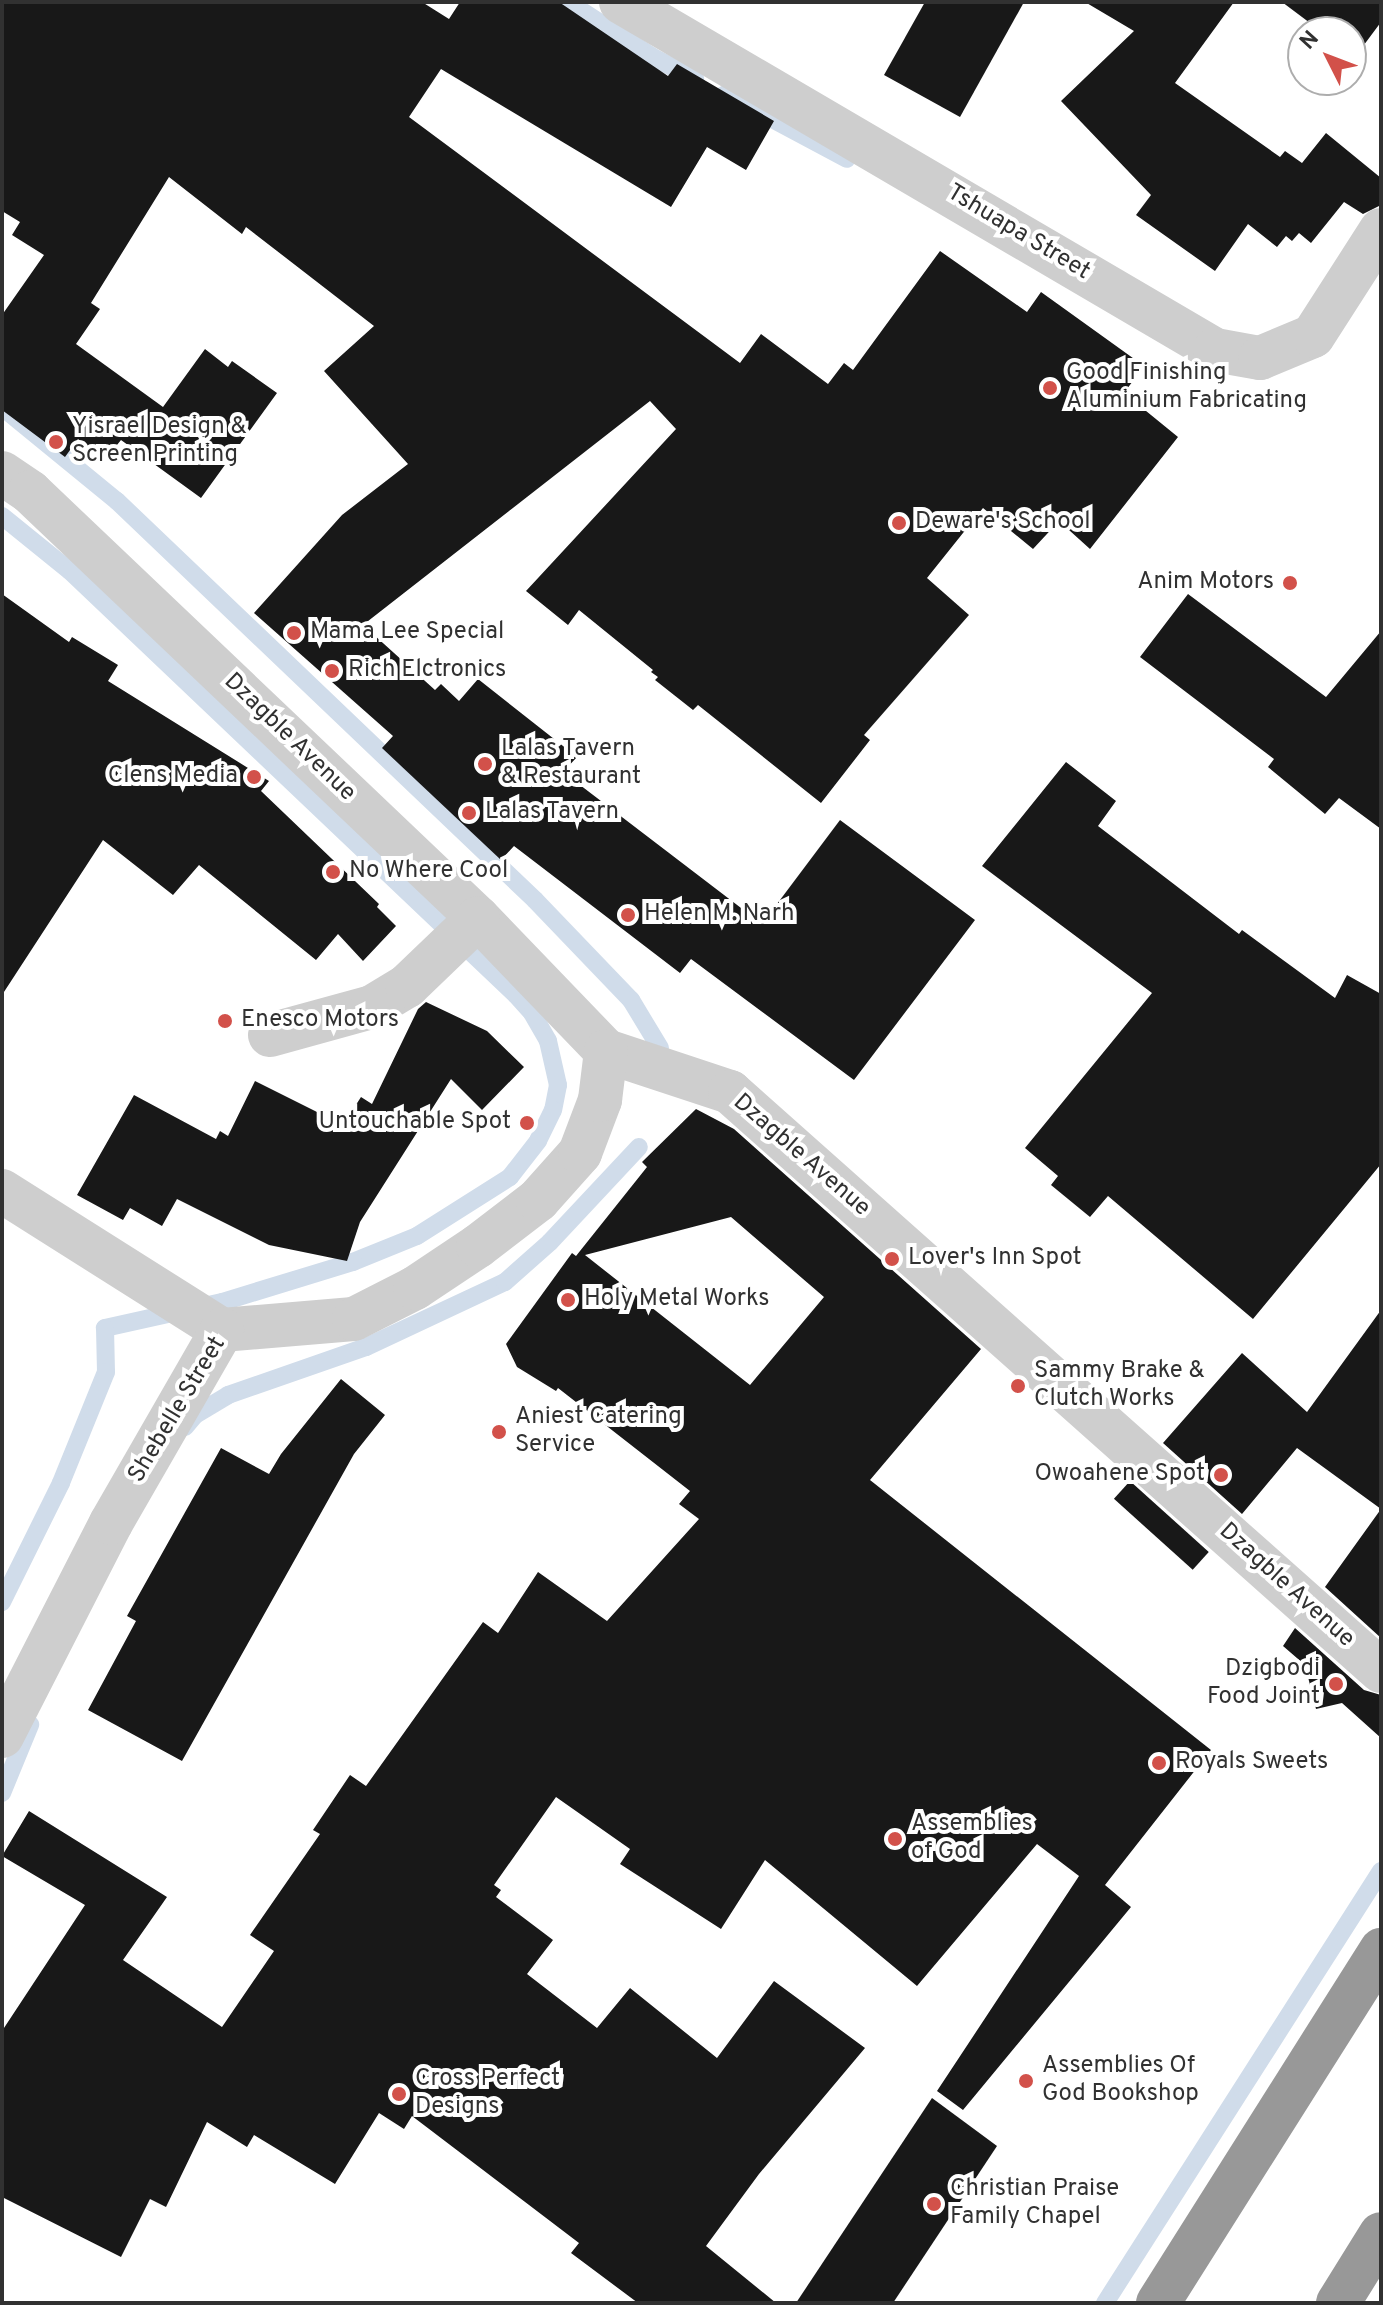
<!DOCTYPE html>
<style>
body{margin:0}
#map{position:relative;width:1383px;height:2305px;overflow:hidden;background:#fff;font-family:Overpass,sans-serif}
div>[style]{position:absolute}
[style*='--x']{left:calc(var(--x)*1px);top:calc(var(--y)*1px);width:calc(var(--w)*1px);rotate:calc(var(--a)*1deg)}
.stream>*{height:18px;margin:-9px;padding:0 9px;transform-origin:9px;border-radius:9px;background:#d0dcea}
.building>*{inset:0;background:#181818;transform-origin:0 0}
.street>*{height:44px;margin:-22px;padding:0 22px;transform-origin:22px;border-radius:22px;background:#cecece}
.highway>*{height:44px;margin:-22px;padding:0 22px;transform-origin:22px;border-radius:22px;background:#989898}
.dots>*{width:22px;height:22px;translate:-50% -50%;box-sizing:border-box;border:4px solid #fff;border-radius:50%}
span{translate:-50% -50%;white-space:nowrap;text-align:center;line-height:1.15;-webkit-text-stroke:8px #fff;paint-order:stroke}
.street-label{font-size:24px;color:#313131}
.poi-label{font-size:24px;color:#313131}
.left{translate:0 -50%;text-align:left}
.right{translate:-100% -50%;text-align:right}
.frame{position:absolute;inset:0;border:4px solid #313131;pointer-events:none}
.north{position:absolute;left:1287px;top:16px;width:80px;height:80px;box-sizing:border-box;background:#fff;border:2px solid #adadad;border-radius:50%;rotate:312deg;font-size:22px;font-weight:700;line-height:32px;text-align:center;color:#313131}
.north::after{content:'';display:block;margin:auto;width:28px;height:36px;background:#d2514a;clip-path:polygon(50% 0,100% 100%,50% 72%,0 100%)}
</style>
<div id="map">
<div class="stream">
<div style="--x:568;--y:2;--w:99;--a:33"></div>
<div style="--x:651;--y:56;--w:50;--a:27.6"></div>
<div style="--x:725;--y:94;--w:138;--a:28"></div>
<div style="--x:2;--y:407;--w:149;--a:39.3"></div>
<div style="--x:117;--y:501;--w:578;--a:43.67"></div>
<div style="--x:535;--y:900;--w:139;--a:46.2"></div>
<div style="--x:631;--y:1000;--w:56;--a:58.9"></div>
<div style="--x:2;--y:516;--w:87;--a:39"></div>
<div style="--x:70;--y:571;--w:615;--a:43.55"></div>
<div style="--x:516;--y:995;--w:24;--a:48"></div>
<div style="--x:532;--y:1013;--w:32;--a:60"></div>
<div style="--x:548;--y:1041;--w:45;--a:77.2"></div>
<div style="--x:558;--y:1085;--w:25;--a:101"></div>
<div style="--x:553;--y:1110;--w:34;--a:116"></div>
<div style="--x:538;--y:1141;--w:46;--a:127.9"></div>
<div style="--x:510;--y:1177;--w:110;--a:147.6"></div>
<div style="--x:417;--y:1236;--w:69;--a:157.9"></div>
<div style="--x:353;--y:1262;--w:137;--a:163"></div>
<div style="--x:222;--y:1302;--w:120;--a:167.5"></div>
<div style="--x:105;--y:1328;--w:44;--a:88.7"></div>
<div style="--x:106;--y:1372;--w:120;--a:112.1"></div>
<div style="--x:61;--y:1483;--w:133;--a:116.4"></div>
<div style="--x:185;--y:1427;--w:16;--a:-50"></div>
<div style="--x:195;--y:1415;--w:39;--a:-31"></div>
<div style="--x:228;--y:1395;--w:146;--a:-19.2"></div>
<div style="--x:366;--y:1347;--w:153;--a:-25.1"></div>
<div style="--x:505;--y:1282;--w:60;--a:-41.6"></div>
<div style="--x:550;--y:1242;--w:130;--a:-46.9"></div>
<div style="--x:2;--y:1793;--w:74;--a:-67.6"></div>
<div style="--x:1105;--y:2303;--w:513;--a:-57.43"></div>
</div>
<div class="building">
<div style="clip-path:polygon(2px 2px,422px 2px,449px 19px,460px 2px,559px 2px,668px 76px,677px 64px,774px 121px,746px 170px,707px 147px,671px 207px,441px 69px,409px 117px,740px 363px,761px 334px,828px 384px,844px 363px,853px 370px,940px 251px,1027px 312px,1041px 292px,1144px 366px,1124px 393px,1178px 437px,1090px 549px,1059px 521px,1033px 549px,983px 508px,927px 578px,969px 615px,864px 735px,870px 740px,821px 803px,698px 705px,693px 710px,655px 680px,658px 677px,651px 672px,653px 670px,579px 610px,568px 625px,526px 591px,676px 429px,650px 401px,363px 625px,435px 690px,441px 684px,459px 701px,478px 679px,577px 757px,563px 772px,762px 924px,840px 820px,975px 920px,854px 1080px,691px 959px,680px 973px,514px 846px,501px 860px,382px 748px,393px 736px,254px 613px,342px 515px,408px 464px,324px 371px,374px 326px,246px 227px,242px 234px,169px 177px,91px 303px,100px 309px,76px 344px,163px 407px,205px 349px,228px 367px,232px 361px,277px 393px,201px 498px,121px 440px,104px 461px,78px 439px,65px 457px,2px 410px,2px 315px,44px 255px,12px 235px,20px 222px,2px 211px)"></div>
<div style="clip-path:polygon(925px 2px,1024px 2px,960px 117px,884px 75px)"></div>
<div style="clip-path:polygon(1085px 2px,1234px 2px,1175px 83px,1280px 157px,1285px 151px,1302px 163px,1326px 133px,1381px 178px,1381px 205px,1363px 214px,1344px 202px,1311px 243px,1299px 233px,1292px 241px,1286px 236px,1277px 247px,1248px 224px,1215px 271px,1136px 215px,1151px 195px,1061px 101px,1134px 31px)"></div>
<div style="clip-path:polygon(1282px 2px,1381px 2px,1381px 22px,1355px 57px,1351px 54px,1351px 32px,1322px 32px)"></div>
<div style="clip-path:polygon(2px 594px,69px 642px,72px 637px,118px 665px,108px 681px,269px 781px,261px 791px,379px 904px,377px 907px,396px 926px,363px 961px,338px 934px,316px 960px,199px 865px,173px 895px,103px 840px,2px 995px)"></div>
<div style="clip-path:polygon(1188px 594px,1326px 697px,1381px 631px,1381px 829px,1339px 798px,1325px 814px,1268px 767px,1274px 759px,1140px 657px)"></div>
<div style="clip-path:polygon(1066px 762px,1116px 801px,1098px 826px,1239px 934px,1242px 930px,1335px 998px,1347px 975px,1381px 994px,1381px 1164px,1253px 1319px,1108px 1196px,1090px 1217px,1051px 1185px,1058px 1176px,1025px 1148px,1152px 993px,982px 866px)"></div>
<div style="clip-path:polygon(426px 1002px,487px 1031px,524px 1067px,482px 1110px,451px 1079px,360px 1222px,347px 1261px,269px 1245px,177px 1199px,162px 1226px,130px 1208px,123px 1220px,77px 1195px,134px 1095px,216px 1139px,220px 1131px,228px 1136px,255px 1081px,343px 1125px,361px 1097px,372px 1104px,418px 1009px)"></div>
<div style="clip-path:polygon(evenodd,696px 1109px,734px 1129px,981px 1349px,870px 1480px,1211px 1750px,1105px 1885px,1131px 1907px,963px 2110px,937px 2091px,1079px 1876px,1037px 1844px,917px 1986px,765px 1860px,721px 1929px,620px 1864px,630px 1849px,556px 1797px,494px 1885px,501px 1890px,496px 1897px,553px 1940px,527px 1974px,597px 2028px,630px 1988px,717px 2058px,774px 1981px,865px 2048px,759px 2174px,706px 2246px,776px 2303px,638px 2303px,571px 2253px,579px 2243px,412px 2116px,404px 2129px,379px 2113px,335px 2184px,254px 2135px,247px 2147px,207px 2122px,166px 2207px,150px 2199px,121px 2257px,2px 2197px,2px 2031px,85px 1905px,2px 1856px,29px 1811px,167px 1897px,123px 1960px,222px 2027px,274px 1951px,250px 1935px,320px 1834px,313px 1830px,350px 1775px,366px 1786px,483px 1622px,498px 1633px,538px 1572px,607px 1621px,699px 1519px,679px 1504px,690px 1491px,558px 1388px,556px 1391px,517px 1367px,506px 1344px,572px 1253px,576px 1256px,647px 1167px,642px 1162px,696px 1109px,731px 1217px,824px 1297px,750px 1385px,585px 1255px,731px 1217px)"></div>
<div style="clip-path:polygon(1381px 1310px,1381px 1638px,1325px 1587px,1381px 1509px,1297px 1448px,1242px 1514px,1163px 1443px,1242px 1353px,1307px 1412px)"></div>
<div style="clip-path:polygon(341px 1379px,385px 1415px,354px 1454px,182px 1761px,88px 1710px,136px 1621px,127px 1616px,221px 1448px,269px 1474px,281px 1454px)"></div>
<div style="left:1130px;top:1481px;width:106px;height:24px;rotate:42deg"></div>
<div style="clip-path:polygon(1295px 1628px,1364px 1690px,1381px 1695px,1381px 1738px,1342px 1703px,1316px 1709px,1305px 1665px,1283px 1646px)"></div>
<div style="clip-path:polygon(932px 2098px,997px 2146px,893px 2303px,796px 2303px)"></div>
</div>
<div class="street">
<div style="--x:621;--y:2;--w:688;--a:30.36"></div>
<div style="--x:1215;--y:350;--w:46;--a:10.1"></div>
<div style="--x:1260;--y:358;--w:57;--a:-22.5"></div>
<div style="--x:1313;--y:336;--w:126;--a:-57.3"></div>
<div style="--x:2;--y:473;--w:34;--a:34"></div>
<div style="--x:30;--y:492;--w:618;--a:43.56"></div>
<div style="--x:478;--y:918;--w:185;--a:46.1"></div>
<div style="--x:606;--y:1051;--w:131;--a:18.3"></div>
<div style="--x:730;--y:1092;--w:871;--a:41.65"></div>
<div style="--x:270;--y:1035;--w:106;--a:-15.4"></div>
<div style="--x:372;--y:1007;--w:41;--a:-31"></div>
<div style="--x:407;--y:986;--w:98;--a:-43.8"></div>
<div style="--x:2;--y:1191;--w:260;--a:32.3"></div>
<div style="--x:222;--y:1330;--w:132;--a:-4.8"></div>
<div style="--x:354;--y:1319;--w:68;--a:-26.9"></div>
<div style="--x:415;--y:1288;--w:76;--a:-33.7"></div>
<div style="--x:478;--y:1246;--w:76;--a:-37.5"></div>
<div style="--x:538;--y:1200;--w:63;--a:-48.2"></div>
<div style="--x:580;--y:1153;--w:57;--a:-69.3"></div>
<div style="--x:600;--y:1100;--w:49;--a:-83"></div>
<div style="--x:2;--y:1736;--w:239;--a:-62.9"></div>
<div style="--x:111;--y:1523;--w:223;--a:-60.1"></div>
</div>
<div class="highway">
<div style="--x:1158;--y:2303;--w:418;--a:-57.7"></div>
<div style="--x:1338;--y:2303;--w:81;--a:-58.1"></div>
</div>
<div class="dots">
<div style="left:1050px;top:388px;background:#d2514a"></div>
<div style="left:56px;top:442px;background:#d2514a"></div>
<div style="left:899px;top:523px;background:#d2514a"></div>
<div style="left:1290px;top:583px;background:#d2514a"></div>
<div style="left:294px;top:633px;background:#d2514a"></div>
<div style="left:332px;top:671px;background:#d2514a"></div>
<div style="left:485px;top:764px;background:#d2514a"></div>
<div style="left:254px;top:777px;background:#d2514a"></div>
<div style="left:469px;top:813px;background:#d2514a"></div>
<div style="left:333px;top:872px;background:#d2514a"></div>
<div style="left:628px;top:915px;background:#d2514a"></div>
<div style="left:225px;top:1021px;background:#d2514a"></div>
<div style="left:527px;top:1123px;background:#d2514a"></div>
<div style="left:892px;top:1259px;background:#d2514a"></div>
<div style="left:568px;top:1300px;background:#d2514a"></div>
<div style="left:1018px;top:1386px;background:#d2514a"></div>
<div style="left:499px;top:1432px;background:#d2514a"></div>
<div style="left:1221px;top:1475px;background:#d2514a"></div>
<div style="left:1336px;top:1684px;background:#d2514a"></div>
<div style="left:1159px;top:1763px;background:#d2514a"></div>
<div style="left:895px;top:1839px;background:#d2514a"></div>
<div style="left:1026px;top:2081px;background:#d2514a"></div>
<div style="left:399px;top:2094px;background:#d2514a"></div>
<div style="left:934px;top:2204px;background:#d2514a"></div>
</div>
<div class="street-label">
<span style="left:1018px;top:233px;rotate:31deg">Tshuapa Street</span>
<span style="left:289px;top:738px;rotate:44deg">Dzagble Avenue</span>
<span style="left:801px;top:1156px;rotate:41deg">Dzagble Avenue</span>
<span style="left:178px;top:1410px;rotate:-59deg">Shebelle Street</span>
<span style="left:1286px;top:1586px;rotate:42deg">Dzagble Avenue</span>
</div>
<div class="poi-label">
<span class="left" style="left:1066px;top:388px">Good Finishing<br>Aluminium Fabricating</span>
<span class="left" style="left:72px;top:442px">Yisrael Design &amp;<br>Screen Printing</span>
<span class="left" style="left:915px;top:523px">Deware's School</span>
<span class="right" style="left:1274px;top:583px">Anim Motors</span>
<span class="left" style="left:310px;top:633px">Mama Lee Special</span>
<span class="left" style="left:348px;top:671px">Rich Elctronics</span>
<span class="left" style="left:501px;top:764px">Lalas Tavern<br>&amp; Restaurant</span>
<span class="right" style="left:238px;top:777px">Clens Media</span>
<span class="left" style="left:485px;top:813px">Lalas Tavern</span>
<span class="left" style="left:349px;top:872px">No Where Cool</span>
<span class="left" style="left:644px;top:915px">Helen M. Narh</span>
<span class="left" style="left:241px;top:1021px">Enesco Motors</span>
<span class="right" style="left:511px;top:1123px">Untouchable Spot</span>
<span class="left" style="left:908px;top:1259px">Lover's Inn Spot</span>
<span class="left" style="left:584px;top:1300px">Holy Metal Works</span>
<span class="left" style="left:1034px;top:1386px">Sammy Brake &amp;<br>Clutch Works</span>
<span class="left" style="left:515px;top:1432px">Aniest Catering<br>Service</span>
<span class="right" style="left:1205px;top:1475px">Owoahene Spot</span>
<span class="right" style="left:1320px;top:1684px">Dzigbodi<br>Food Joint</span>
<span class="left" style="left:1175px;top:1763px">Royals Sweets</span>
<span class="left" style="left:911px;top:1839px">Assemblies<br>of God</span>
<span class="left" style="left:1042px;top:2081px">Assemblies Of<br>God Bookshop</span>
<span class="left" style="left:415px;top:2094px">Cross Perfect<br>Designs</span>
<span class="left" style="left:950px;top:2204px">Christian Praise<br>Family Chapel</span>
</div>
<div class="frame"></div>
<div class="north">N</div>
</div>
